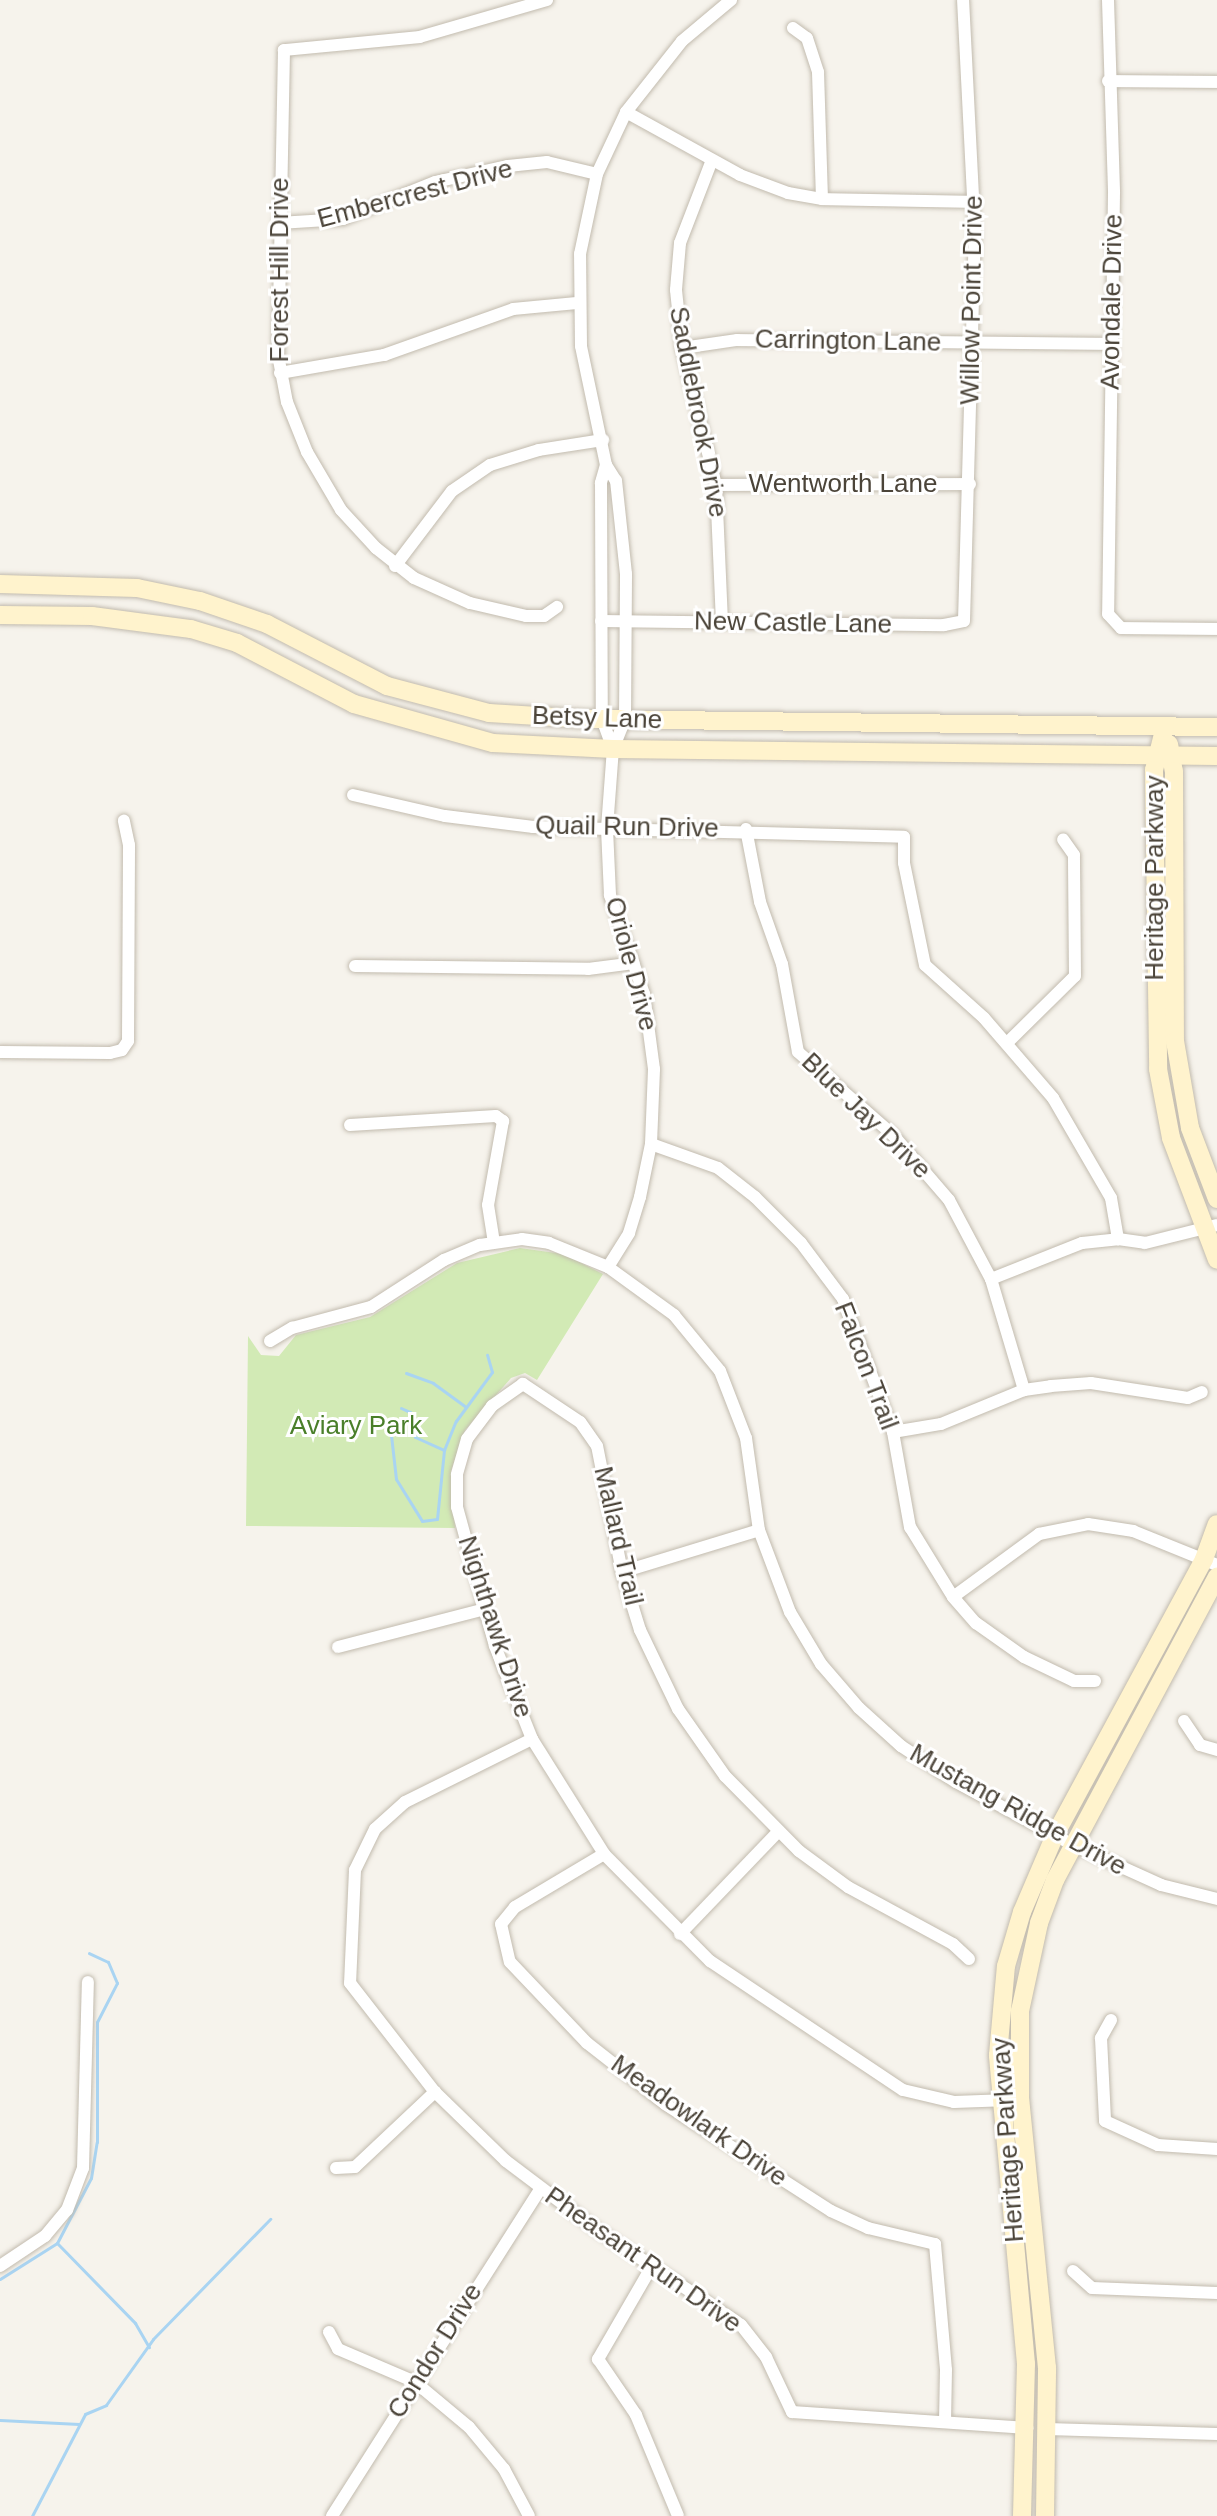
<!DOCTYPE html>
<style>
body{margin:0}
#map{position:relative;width:1217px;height:2516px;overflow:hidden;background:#f6f3ec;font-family:Arial,sans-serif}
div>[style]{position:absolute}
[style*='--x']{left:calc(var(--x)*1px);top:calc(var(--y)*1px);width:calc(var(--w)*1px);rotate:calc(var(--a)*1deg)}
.green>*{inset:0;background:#d2eab5}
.stream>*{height:3px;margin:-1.5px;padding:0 1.5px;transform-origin:1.5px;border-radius:1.5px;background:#a9d4f2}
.roads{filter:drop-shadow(0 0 2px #c2bbae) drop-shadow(0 0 2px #c2bbae)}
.minor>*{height:12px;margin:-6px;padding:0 6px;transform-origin:6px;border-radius:6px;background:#fff}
.secondary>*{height:18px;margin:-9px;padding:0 9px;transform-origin:9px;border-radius:9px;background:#fff3cd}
span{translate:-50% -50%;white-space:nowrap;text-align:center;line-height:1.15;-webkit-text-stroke:6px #fff;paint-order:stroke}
.street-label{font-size:26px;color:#4b4439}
.park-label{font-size:26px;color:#4a7f2a}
</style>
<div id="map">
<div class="green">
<div style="clip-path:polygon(520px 1248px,563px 1254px,603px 1274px,537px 1380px,525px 1373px,511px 1378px,465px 1430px,451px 1471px,455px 1528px,246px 1526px,248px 1336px,261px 1355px,279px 1356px,296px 1335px,370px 1317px,457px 1263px)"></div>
</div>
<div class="stream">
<div style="--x:406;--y:1373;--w:29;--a:20"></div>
<div style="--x:433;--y:1383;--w:39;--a:36"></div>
<div style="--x:401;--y:1408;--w:10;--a:24"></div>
<div style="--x:410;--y:1412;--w:25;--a:79"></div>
<div style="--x:415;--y:1437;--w:32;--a:24"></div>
<div style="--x:391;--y:1435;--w:44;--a:83.5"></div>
<div style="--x:396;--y:1479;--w:49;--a:58.2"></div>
<div style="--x:422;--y:1521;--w:15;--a:-8"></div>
<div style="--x:437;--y:1519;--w:69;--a:-84.2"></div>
<div style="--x:444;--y:1450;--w:31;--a:-68"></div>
<div style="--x:456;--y:1421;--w:61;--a:-53.7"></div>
<div style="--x:492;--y:1372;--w:18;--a:-106"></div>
<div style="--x:57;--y:2243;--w:112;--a:45.7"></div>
<div style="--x:135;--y:2323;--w:28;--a:60"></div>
<div style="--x:0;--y:2279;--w:67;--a:-32.3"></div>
<div style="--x:57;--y:2243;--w:73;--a:-62.4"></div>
<div style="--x:91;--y:2178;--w:36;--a:-81"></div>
<div style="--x:97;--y:2142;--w:120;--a:-90"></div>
<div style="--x:97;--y:2022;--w:44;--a:-62.9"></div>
<div style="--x:117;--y:1983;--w:23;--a:-113"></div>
<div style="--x:108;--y:1962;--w:21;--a:-155"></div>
<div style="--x:0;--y:2420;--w:79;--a:2.9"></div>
<div style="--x:32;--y:2516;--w:115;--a:-62.5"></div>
<div style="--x:85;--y:2414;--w:23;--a:-23"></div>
<div style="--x:106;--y:2405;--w:81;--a:-54.5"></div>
<div style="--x:153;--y:2339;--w:168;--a:-45.7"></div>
</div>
<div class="roads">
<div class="minor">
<div style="--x:547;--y:0;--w:132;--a:163.8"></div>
<div style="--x:420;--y:37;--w:137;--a:174.5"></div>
<div style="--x:284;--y:50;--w:305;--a:91.1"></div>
<div style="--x:278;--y:355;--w:48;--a:79.2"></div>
<div style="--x:287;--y:402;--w:54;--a:68.2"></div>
<div style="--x:307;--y:452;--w:67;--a:59.6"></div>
<div style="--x:341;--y:510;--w:52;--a:47.4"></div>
<div style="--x:376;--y:548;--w:48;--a:38.3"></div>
<div style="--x:414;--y:578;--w:61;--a:24.1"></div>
<div style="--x:470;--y:603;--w:57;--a:13.1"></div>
<div style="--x:526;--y:616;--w:18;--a:0"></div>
<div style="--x:544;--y:616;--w:16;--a:-35"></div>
<div style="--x:1108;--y:0;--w:193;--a:88.2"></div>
<div style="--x:1114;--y:193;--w:421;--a:90.8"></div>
<div style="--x:1108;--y:614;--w:19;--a:47"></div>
<div style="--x:1121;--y:628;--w:96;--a:0.6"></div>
<div style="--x:793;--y:28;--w:17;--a:36"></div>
<div style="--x:807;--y:38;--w:36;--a:72"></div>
<div style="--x:818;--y:72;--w:127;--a:88.2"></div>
<div style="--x:1108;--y:81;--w:109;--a:0.5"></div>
<div style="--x:626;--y:112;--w:130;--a:28.9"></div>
<div style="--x:740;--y:175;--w:51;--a:20.6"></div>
<div style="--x:788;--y:193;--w:35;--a:10"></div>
<div style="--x:822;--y:199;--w:152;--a:1.1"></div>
<div style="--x:712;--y:160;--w:89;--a:111.1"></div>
<div style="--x:680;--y:243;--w:47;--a:94.9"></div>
<div style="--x:676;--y:290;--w:58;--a:84.1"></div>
<div style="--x:682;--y:348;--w:141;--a:76.1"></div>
<div style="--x:716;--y:485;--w:137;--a:87.5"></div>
<div style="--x:279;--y:223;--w:64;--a:-3.6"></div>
<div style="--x:343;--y:219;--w:99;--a:-21.9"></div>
<div style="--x:435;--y:182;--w:75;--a:-12.4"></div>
<div style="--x:508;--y:166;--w:39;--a:-6"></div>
<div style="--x:547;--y:162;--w:51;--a:13.5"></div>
<div style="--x:682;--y:348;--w:56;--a:-8.3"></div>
<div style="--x:737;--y:340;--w:374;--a:0.6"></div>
<div style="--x:280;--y:373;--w:106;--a:-9.8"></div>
<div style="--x:384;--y:355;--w:137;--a:-19.6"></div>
<div style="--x:513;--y:309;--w:64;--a:-5.4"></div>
<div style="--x:606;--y:465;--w:19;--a:106"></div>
<div style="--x:601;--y:483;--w:236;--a:89.8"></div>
<div style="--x:602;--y:719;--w:32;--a:70"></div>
<div style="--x:716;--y:485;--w:254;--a:-0.2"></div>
<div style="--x:395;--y:566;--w:94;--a:-52.8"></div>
<div style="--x:452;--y:491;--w:46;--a:-34.4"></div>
<div style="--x:490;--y:465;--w:51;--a:-17"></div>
<div style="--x:539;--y:450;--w:65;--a:-8.9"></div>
<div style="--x:601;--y:621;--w:343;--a:0.7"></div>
<div style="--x:944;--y:625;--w:20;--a:-11"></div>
<div style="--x:964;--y:621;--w:385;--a:-88.4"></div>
<div style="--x:975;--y:236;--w:236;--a:-92.9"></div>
<div style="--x:353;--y:795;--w:94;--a:12.9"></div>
<div style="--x:445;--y:816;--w:89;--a:7.1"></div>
<div style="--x:533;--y:827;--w:371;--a:1.5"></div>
<div style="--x:904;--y:837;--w:26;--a:90"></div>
<div style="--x:904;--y:863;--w:104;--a:78.4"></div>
<div style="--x:925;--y:965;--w:79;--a:41.9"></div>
<div style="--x:984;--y:1018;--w:106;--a:49.2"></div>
<div style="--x:1053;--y:1098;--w:116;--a:59.9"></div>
<div style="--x:1111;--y:1198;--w:42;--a:80.3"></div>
<div style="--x:746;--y:829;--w:74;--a:79.1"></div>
<div style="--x:760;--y:902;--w:66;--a:70.5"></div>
<div style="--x:782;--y:964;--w:89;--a:79.7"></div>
<div style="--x:798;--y:1052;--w:126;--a:41.1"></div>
<div style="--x:893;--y:1135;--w:86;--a:49.3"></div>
<div style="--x:949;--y:1200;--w:89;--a:62"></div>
<div style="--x:991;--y:1279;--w:116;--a:73.4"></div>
<div style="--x:355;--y:966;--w:233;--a:0.7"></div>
<div style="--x:588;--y:969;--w:46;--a:-7.4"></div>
<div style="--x:1007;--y:1043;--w:95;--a:-44.6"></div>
<div style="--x:1075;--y:976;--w:121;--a:-90.5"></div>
<div style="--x:1074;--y:855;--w:19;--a:-125"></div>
<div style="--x:0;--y:1052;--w:110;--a:0.5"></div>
<div style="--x:110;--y:1053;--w:12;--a:-14"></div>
<div style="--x:122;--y:1050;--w:11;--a:-56"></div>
<div style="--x:128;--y:1041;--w:196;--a:-89.7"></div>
<div style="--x:129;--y:845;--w:25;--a:-102"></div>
<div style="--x:350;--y:1125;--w:146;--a:-3.5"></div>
<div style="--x:496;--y:1116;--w:9;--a:36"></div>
<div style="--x:503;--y:1121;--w:85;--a:100.1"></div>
<div style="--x:488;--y:1205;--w:37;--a:81"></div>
<div style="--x:651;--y:1144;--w:71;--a:19.7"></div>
<div style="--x:718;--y:1168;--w:47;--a:38.1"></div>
<div style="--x:755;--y:1197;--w:65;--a:45"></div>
<div style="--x:801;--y:1243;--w:70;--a:53.1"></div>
<div style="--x:843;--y:1299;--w:142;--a:69.4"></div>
<div style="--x:893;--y:1432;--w:97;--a:79.9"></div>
<div style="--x:910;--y:1527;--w:82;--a:58.4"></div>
<div style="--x:953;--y:1597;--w:35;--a:49"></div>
<div style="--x:976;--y:1623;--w:59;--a:35.3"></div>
<div style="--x:1024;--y:1657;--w:55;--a:25.6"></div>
<div style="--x:1074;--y:1681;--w:21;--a:0"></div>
<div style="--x:608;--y:1267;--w:40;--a:-58"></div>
<div style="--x:629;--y:1233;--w:38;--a:-73"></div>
<div style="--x:640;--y:1197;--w:54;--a:-78.3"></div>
<div style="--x:651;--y:1144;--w:75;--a:-87.7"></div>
<div style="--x:654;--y:1069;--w:76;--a:-97.6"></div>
<div style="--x:644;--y:994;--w:105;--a:-109"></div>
<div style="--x:610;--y:895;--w:67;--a:-92.6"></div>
<div style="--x:607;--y:828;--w:79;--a:-85.7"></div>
<div style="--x:613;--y:749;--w:31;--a:-68"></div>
<div style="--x:625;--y:720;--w:146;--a:-89.6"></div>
<div style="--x:626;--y:574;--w:94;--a:-96.1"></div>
<div style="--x:616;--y:481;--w:19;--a:-122"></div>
<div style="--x:606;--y:465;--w:122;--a:-101.9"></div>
<div style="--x:581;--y:346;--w:92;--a:-90.6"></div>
<div style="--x:580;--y:254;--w:82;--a:-78"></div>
<div style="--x:597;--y:174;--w:68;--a:-64.9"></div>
<div style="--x:626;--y:112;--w:90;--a:-51.7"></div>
<div style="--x:682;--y:41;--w:64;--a:-39.9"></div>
<div style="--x:991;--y:1279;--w:98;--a:-21.6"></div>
<div style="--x:1082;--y:1243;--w:36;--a:-6"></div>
<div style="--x:1118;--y:1239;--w:27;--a:8"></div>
<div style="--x:1145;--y:1243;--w:74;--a:-14"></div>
<div style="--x:270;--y:1341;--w:26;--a:-31"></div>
<div style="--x:292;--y:1328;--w:82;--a:-14.9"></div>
<div style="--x:371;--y:1307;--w:87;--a:-32.8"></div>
<div style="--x:444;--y:1260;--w:39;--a:-23"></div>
<div style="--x:480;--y:1245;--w:42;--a:-8.1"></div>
<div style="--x:522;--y:1239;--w:27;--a:8"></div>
<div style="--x:549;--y:1243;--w:64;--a:22.1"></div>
<div style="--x:608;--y:1267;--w:82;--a:36"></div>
<div style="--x:674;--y:1315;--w:72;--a:50.6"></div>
<div style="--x:720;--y:1371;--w:72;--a:68.8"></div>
<div style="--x:746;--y:1438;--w:93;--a:82"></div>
<div style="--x:759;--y:1530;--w:88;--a:69.3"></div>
<div style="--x:790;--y:1612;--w:61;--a:59.2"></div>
<div style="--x:821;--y:1664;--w:58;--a:49.2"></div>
<div style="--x:859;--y:1708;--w:57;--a:42.1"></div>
<div style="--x:901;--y:1746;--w:66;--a:33.2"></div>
<div style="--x:956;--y:1782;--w:133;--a:28.3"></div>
<div style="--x:1073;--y:1845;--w:97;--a:24.4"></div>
<div style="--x:1161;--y:1885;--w:58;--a:14"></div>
<div style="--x:893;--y:1432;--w:49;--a:-9.5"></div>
<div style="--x:941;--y:1424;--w:90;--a:-22.3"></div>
<div style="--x:1024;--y:1390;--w:27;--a:-8"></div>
<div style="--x:1051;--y:1386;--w:40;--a:-4.3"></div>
<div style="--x:1091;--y:1383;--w:98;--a:8.8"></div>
<div style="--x:1188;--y:1398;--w:15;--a:-23"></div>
<div style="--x:622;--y:1572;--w:143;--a:-17"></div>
<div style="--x:953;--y:1597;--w:107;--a:-36.2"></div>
<div style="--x:1039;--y:1534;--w:50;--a:-11.5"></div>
<div style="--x:1088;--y:1524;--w:46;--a:8.8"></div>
<div style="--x:1133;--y:1531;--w:91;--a:22"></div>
<div style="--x:338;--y:1647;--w:152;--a:-14.5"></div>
<div style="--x:1184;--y:1721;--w:29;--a:56"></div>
<div style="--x:1200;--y:1745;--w:18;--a:16"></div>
<div style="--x:532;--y:1739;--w:142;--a:153.6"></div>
<div style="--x:405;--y:1802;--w:40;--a:138"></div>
<div style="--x:375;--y:1829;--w:46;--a:116"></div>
<div style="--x:355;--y:1870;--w:113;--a:92.5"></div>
<div style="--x:350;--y:1983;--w:138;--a:52.1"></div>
<div style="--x:435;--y:2092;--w:99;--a:44.2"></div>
<div style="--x:506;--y:2161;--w:116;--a:37"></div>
<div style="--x:599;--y:2231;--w:170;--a:33.5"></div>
<div style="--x:741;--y:2325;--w:41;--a:52"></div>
<div style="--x:766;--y:2357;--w:61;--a:64.7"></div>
<div style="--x:792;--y:2412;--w:236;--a:3.9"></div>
<div style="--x:604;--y:1854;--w:104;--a:149.2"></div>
<div style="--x:515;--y:1907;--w:22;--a:129"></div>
<div style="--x:501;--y:1924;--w:39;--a:77"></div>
<div style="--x:510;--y:1962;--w:112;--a:46.5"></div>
<div style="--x:587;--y:2043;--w:99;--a:38"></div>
<div style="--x:665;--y:2104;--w:197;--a:32.8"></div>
<div style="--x:831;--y:2211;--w:41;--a:24.7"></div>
<div style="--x:868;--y:2228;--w:69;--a:13.4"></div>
<div style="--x:935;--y:2244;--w:126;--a:85"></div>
<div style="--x:946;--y:2370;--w:52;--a:91.1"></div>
<div style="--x:680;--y:1934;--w:140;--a:-46.2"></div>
<div style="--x:969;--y:1959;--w:22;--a:-137"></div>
<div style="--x:953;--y:1944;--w:119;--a:-151.5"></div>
<div style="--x:848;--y:1887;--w:61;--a:-143.7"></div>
<div style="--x:799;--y:1851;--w:105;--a:-134.6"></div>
<div style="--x:725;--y:1776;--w:82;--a:-125"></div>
<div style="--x:678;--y:1709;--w:88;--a:-115.7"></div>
<div style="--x:640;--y:1630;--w:61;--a:-107.2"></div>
<div style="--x:622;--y:1572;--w:128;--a:-101.2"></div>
<div style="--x:597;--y:1446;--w:29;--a:-125"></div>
<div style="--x:580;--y:1422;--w:69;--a:-146.3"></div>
<div style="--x:523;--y:1384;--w:38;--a:145"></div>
<div style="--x:492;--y:1406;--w:41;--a:127.1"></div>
<div style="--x:467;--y:1439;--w:37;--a:106"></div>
<div style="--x:457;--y:1475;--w:32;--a:90"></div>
<div style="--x:457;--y:1507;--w:144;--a:74.7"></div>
<div style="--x:495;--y:1646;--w:100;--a:68.3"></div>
<div style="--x:532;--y:1739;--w:136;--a:57.9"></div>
<div style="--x:604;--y:1854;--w:151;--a:45.3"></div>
<div style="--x:710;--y:1961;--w:232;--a:33.8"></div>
<div style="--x:903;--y:2090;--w:52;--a:13.2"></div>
<div style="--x:954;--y:2102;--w:55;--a:-2.1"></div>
<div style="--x:1111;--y:2020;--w:21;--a:119"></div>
<div style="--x:1101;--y:2038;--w:83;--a:87.2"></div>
<div style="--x:1105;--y:2121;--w:58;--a:24.4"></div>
<div style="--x:1158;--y:2145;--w:59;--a:3.9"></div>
<div style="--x:336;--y:2168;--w:19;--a:-3"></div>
<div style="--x:355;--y:2167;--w:110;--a:-43.2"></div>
<div style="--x:0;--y:2266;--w:54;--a:-33.7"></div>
<div style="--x:45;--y:2236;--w:34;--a:-50"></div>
<div style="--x:67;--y:2210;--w:45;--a:-69.1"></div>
<div style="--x:83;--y:2168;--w:186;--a:-88.5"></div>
<div style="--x:652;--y:2266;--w:108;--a:120.1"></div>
<div style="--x:598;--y:2359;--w:68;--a:55.8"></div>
<div style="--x:636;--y:2415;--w:109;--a:67.4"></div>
<div style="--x:1073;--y:2271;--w:25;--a:42"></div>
<div style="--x:1092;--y:2288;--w:125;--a:2.3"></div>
<div style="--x:329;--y:2332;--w:19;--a:62"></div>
<div style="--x:338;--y:2349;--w:84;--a:23.2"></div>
<div style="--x:415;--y:2382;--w:70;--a:39.8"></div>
<div style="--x:469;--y:2427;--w:55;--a:50.2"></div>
<div style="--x:504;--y:2469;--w:53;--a:62"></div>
<div style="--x:1047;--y:2429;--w:170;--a:1.7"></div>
<div style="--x:332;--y:2516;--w:388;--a:-57.5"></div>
</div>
<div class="secondary">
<div style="--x:0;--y:584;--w:137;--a:1.7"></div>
<div style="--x:137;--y:588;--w:64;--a:11.7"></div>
<div style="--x:200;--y:601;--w:71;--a:18.9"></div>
<div style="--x:267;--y:624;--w:135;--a:27.3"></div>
<div style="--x:387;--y:686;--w:106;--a:14.8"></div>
<div style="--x:489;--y:713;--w:97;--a:3.5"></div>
<div style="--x:586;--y:719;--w:631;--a:0.73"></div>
<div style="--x:0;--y:615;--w:92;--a:0.6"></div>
<div style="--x:92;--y:616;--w:100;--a:7.5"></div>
<div style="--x:191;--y:629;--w:48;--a:16.9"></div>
<div style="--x:237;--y:643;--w:132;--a:27.5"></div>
<div style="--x:354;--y:704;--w:144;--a:15.7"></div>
<div style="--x:493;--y:743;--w:120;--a:2.9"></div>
<div style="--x:613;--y:749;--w:604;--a:0.66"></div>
<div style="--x:1165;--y:726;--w:45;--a:104"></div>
<div style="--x:1154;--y:770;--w:299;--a:89.2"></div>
<div style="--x:1158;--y:1069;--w:70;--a:79.3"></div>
<div style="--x:1171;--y:1138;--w:130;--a:69.3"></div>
<div style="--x:1169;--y:744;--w:27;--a:80"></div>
<div style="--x:1174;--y:771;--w:270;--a:89.8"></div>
<div style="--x:1175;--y:1041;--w:88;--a:80.2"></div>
<div style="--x:1190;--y:1128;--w:76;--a:69.2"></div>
<div style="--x:1022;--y:2516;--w:152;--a:-88.5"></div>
<div style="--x:1026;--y:2364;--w:310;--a:-95.2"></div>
<div style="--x:998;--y:2055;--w:89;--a:-84.9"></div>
<div style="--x:1006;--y:1966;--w:56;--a:-73.5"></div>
<div style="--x:1022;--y:1912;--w:84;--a:-66.8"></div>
<div style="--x:1055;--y:1835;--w:314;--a:-61.6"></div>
<div style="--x:1204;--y:1559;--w:37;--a:-70"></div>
<div style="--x:1045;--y:2516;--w:148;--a:-89.2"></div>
<div style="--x:1047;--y:2368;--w:270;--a:-95.7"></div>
<div style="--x:1020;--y:2099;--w:88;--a:-90"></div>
<div style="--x:1020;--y:2011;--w:90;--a:-77.8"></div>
<div style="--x:1039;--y:1923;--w:46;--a:-69.6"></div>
<div style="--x:1055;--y:1880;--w:344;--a:-61.9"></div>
</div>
</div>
<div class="street-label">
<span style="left:415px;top:194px;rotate:-15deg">Embercrest Drive</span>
<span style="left:280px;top:270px;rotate:-90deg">Forest Hill Drive</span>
<span style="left:972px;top:300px;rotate:-89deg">Willow Point Drive</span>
<span style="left:1112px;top:302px;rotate:-89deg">Avondale Drive</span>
<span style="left:848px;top:341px;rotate:1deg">Carrington Lane</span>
<span style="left:698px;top:412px;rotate:79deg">Saddlebrook Drive</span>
<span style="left:843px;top:484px">Wentworth Lane</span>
<span style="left:793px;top:623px;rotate:1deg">New Castle Lane</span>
<span style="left:597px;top:718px;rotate:2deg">Betsy Lane</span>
<span style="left:627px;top:827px;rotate:1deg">Quail Run Drive</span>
<span style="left:1155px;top:878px;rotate:-90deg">Heritage Parkway</span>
<span style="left:631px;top:964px;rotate:75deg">Oriole Drive</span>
<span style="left:866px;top:1116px;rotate:44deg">Blue Jay Drive</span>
<span style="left:866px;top:1366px;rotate:69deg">Falcon Trail</span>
<span style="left:618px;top:1536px;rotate:77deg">Mallard Trail</span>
<span style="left:495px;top:1627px;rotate:72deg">Nighthawk Drive</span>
<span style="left:1018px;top:1810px;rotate:29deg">Mustang Ridge Drive</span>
<span style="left:699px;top:2121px;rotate:35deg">Meadowlark Drive</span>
<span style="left:1008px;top:2140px;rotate:-94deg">Heritage Parkway</span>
<span style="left:643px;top:2260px;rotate:35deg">Pheasant Run Drive</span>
<span style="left:435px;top:2351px;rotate:-58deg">Condor Drive</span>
</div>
<div class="park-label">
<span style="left:356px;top:1426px">Aviary Park</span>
</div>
</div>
